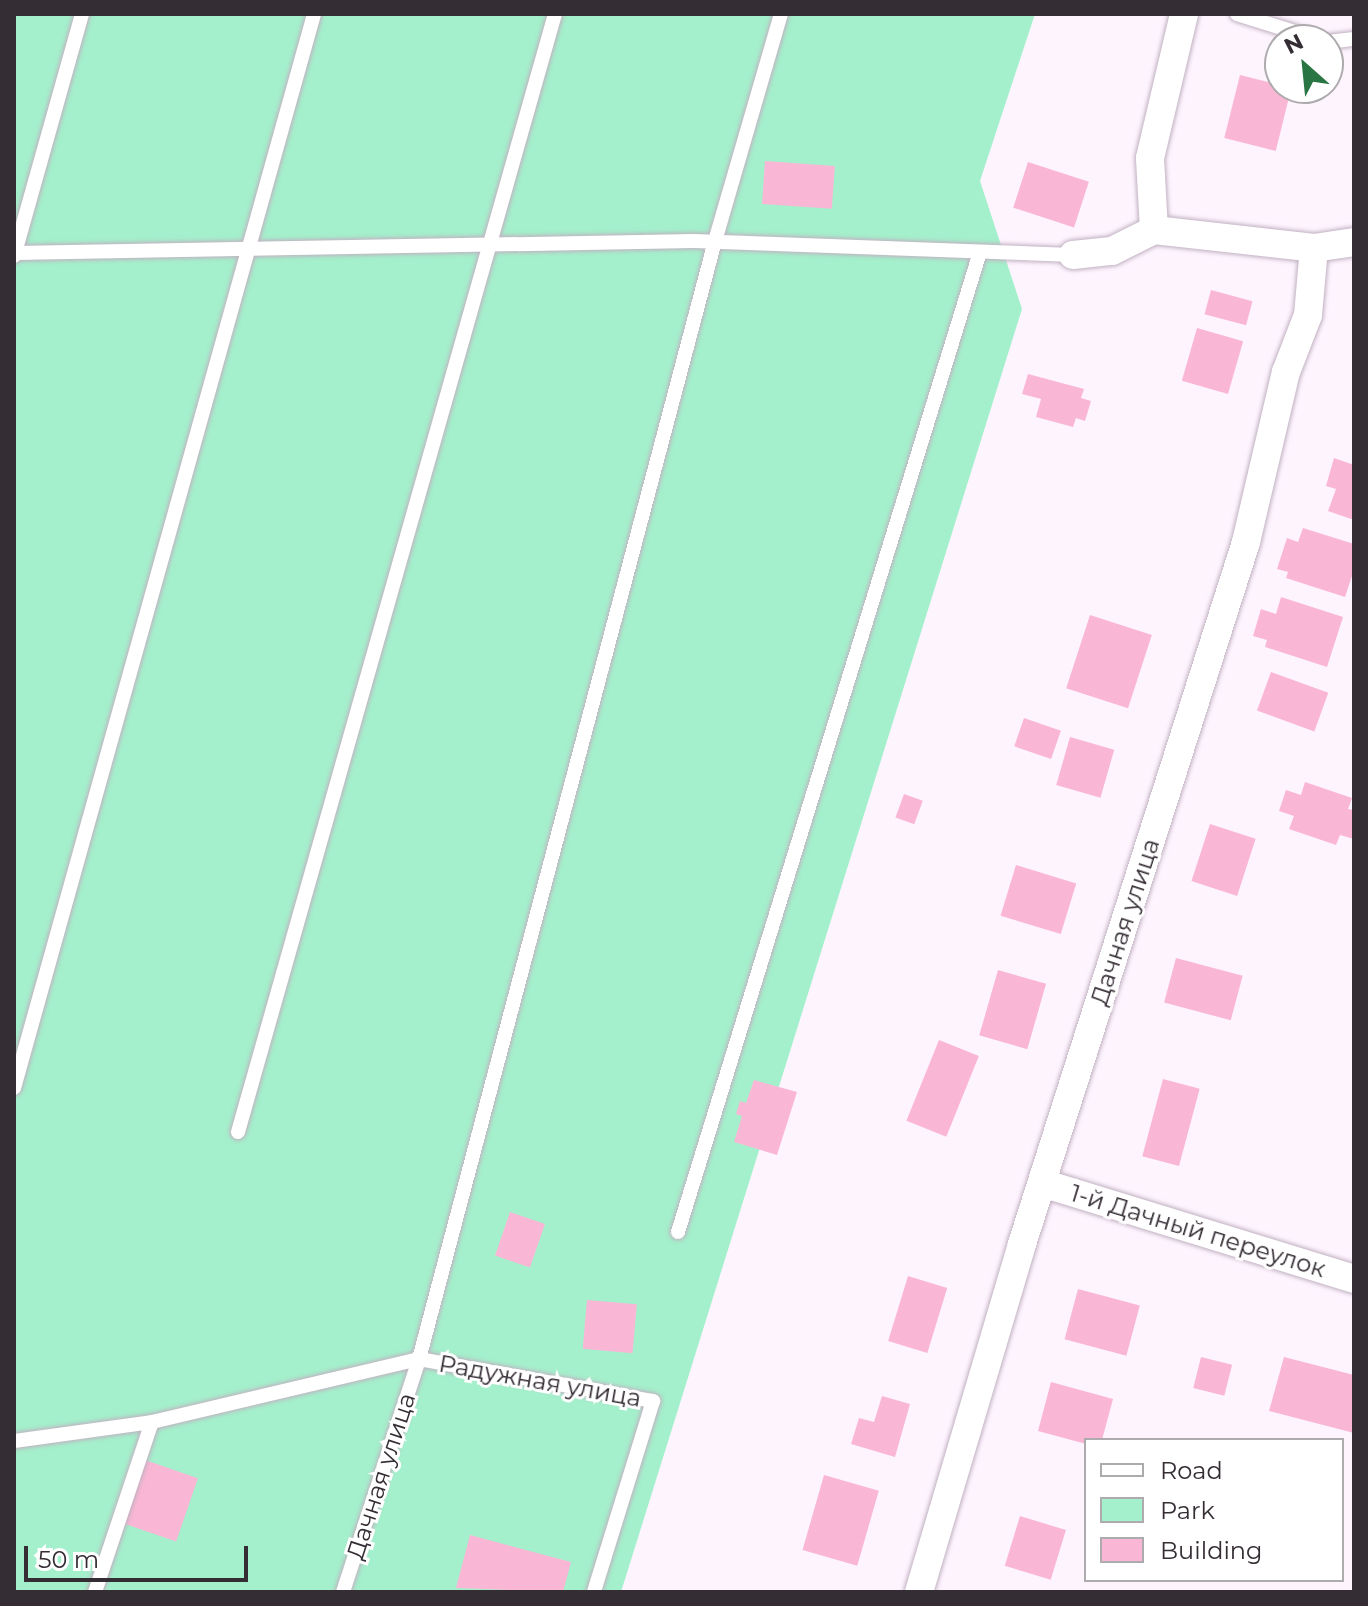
<!DOCTYPE html>
<meta charset="utf-8">
<style>
body{margin:0}
#map{position:relative;width:1368px;height:1606px;overflow:hidden;background:#fef4fe;font-family:Montserrat,sans-serif}
div>[style]{position:absolute}
[style*='--x']{left:calc(var(--x)*1px);top:calc(var(--y)*1px);width:calc(var(--w)*1px);rotate:calc(var(--a)*1deg)}
.green>*{inset:0;background:#a4f0cc}
.building>*{inset:0;background:#fab7d5;transform-origin:0 0}
.roads{filter:drop-shadow(0 0 2px #c1b1c1) drop-shadow(0 0 2px #c1b1c1)}
.service>*{height:14px;margin:-7px;padding:0 7px;transform-origin:7px;border-radius:7px;background:#fff}
.minor>*{height:28px;margin:-14px;padding:0 14px;transform-origin:14px;border-radius:14px;background:#fff}
span{translate:-50% -50%;white-space:nowrap;text-align:center;line-height:1.15;-webkit-text-stroke:6px #fff;paint-order:stroke}
.street-label{font-size:24px;color:#342d34}
.frame{position:absolute;inset:0;border:16px solid #342d34;pointer-events:none}
.legend{position:absolute;left:1084px;top:1438px;width:260px;height:144px;box-sizing:border-box;background:#fff;border:2px solid #aeabae;margin:0;padding:10px 14px;list-style:none;font-size:24px;color:#342d34}
.legend li{display:flex;align-items:center;gap:16px;height:40px}
.legend b{width:40px;border:2px solid #aeabae}
.north{position:absolute;left:1264px;top:24px;width:80px;height:80px;box-sizing:border-box;background:#fff;border:2px solid #aeabae;border-radius:50%;rotate:333deg;font-size:22px;font-weight:700;line-height:32px;text-align:center;color:#342d34}
.north::after{content:'';display:block;margin:auto;width:28px;height:36px;background:#297543;clip-path:polygon(50% 0,100% 100%,50% 72%,0 100%)}
.scale{position:absolute;left:24px;top:1546px;width:224px;height:36px;box-sizing:border-box;border:4px solid #342d34;border-top:0;padding-left:10px;font-size:24px;line-height:28px;white-space:nowrap;color:#342d34;-webkit-text-stroke:6px #fff;paint-order:stroke}
</style>
<div id="map">
<div class="green">
<div style="clip-path:polygon(14px 14px,1035px 14px,980px 181px,1022px 309px,621px 1592px,14px 1592px)"></div>
</div>
<div class="building">
<div style="left:1240px;top:75px;width:53px;height:65px;rotate:14deg"></div>
<div style="left:765px;top:161px;width:70px;height:43px;rotate:4deg"></div>
<div style="left:1028px;top:162px;width:64px;height:48px;rotate:18deg"></div>
<div style="left:1211px;top:290px;width:43px;height:25px;rotate:15deg"></div>
<div style="left:1197px;top:328px;width:48px;height:55px;rotate:16deg"></div>
<div style="clip-path:polygon(1028px 374px,1084px 389px,1081px 398px,1091px 401px,1085px 421px,1076px 418px,1073px 427px,1036px 417px,1041px 399px,1022px 394px)"></div>
<div style="clip-path:polygon(1334px 458px,1354px 465px,1354px 520px,1328px 511px,1336px 489px,1326px 486px)"></div>
<div style="clip-path:polygon(1303px 528px,1354px 544px,1354px 570px,1345px 597px,1286px 578px,1288px 572px,1277px 569px,1287px 538px,1298px 542px)"></div>
<div style="clip-path:polygon(1281px 597px,1343px 617px,1327px 667px,1265px 647px,1267px 640px,1253px 636px,1261px 609px,1276px 614px)"></div>
<div style="left:1090px;top:615px;width:65px;height:77px;rotate:18deg"></div>
<div style="left:1271px;top:672px;width:61px;height:41px;rotate:20deg"></div>
<div style="left:1024px;top:718px;width:39px;height:30px;rotate:19deg"></div>
<div style="left:1070px;top:737px;width:46px;height:50px;rotate:16deg"></div>
<div style="clip-path:polygon(1305px 782px,1352px 798px,1348px 809px,1354px 810px,1354px 839px,1340px 835px,1336px 845px,1289px 829px,1294px 816px,1279px 811px,1286px 790px,1301px 795px)"></div>
<div style="left:904px;top:794px;width:20px;height:25px;rotate:20deg"></div>
<div style="left:1210px;top:824px;width:48px;height:60px;rotate:18deg"></div>
<div style="left:1016px;top:865px;width:63px;height:53px;rotate:17deg"></div>
<div style="left:1176px;top:958px;width:69px;height:46px;rotate:15deg"></div>
<div style="left:998px;top:970px;width:50px;height:68px;rotate:16deg"></div>
<div style="left:939px;top:1040px;width:43px;height:87px;rotate:22deg"></div>
<div style="left:1163px;top:1079px;width:38px;height:80px;rotate:15deg"></div>
<div style="clip-path:polygon(754px 1080px,797px 1092px,777px 1155px,734px 1142px,742px 1116px,736px 1114px,740px 1101px,746px 1103px)"></div>
<div style="left:510px;top:1212px;width:37px;height:46px;rotate:19deg"></div>
<div style="left:908px;top:1276px;width:41px;height:68px;rotate:17deg"></div>
<div style="left:1078px;top:1289px;width:64px;height:52px;rotate:15deg"></div>
<div style="left:587px;top:1300px;width:50px;height:49px;rotate:5deg"></div>
<div style="left:1201px;top:1357px;width:32px;height:32px;rotate:14deg"></div>
<div style="clip-path:polygon(1284px 1357px,1354px 1375px,1354px 1433px,1269px 1411px)"></div>
<div style="clip-path:polygon(1051px 1382px,1113px 1399px,1102px 1440px,1086px 1444px,1038px 1431px)"></div>
<div style="clip-path:polygon(882px 1396px,910px 1404px,895px 1457px,851px 1444px,859px 1418px,874px 1422px)"></div>
<div style="left:145px;top:1460px;width:56px;height:67px;rotate:19deg"></div>
<div style="left:824px;top:1475px;width:57px;height:78px;rotate:16deg"></div>
<div style="left:1020px;top:1516px;width:48px;height:52px;rotate:17deg"></div>
<div style="clip-path:polygon(470px 1535px,571px 1562px,563px 1592px,456px 1588px)"></div>
</div>
<div class="roads">
<div class="service">
<div style="--x:1237;--y:14;--w:87;--a:17.4"></div>
<div style="--x:1328;--y:42;--w:26;--a:-7"></div>
<div style="--x:14;--y:253;--w:680;--a:-1.01"></div>
<div style="--x:694;--y:241;--w:379;--a:2.1"></div>
<div style="--x:14;--y:256;--w:251;--a:-74.3"></div>
<div style="--x:14;--y:1088;--w:1115;--a:-74.39"></div>
<div style="--x:238;--y:1132;--w:1162;--a:-74.17"></div>
<div style="--x:678;--y:1232;--w:1025;--a:-72.87"></div>
<div style="--x:14;--y:1441;--w:139;--a:-7.8"></div>
<div style="--x:152;--y:1422;--w:274;--a:-13.3"></div>
<div style="--x:419;--y:1359;--w:238;--a:10.2"></div>
<div style="--x:653;--y:1401;--w:200;--a:107.2"></div>
<div style="--x:95;--y:1592;--w:179;--a:-71.5"></div>
<div style="--x:343;--y:1592;--w:245;--a:-71.9"></div>
<div style="--x:419;--y:1359;--w:1157;--a:-75.17"></div>
<div style="--x:715;--y:241;--w:236;--a:-73.8"></div>
</div>
<div class="minor">
<div style="--x:1154;--y:230;--w:72;--a:-93.2"></div>
<div style="--x:1150;--y:158;--w:148;--a:-76.7"></div>
<div style="--x:1073;--y:255;--w:39;--a:-6"></div>
<div style="--x:1112;--y:251;--w:47;--a:-26.6"></div>
<div style="--x:1154;--y:230;--w:161;--a:6.4"></div>
<div style="--x:1314;--y:248;--w:40;--a:-8.5"></div>
<div style="--x:1042;--y:1183;--w:326;--a:17.1"></div>
<div style="--x:919;--y:1592;--w:363;--a:-73.5"></div>
<div style="--x:1022;--y:1244;--w:737;--a:-72.3"></div>
<div style="--x:1246;--y:542;--w:175;--a:-76.8"></div>
<div style="--x:1286;--y:372;--w:61;--a:-68.9"></div>
<div style="--x:1308;--y:315;--w:67;--a:-84.9"></div>
</div>
</div>
<div class="street-label">
<span style="left:1125px;top:922px;rotate:-72deg">Дачная улица</span>
<span style="left:1198px;top:1231px;rotate:17deg">1-й Дачный переулок</span>
<span style="left:540px;top:1381px;rotate:10deg">Радужная улица</span>
<span style="left:381px;top:1476px;rotate:-72deg">Дачная улица</span>
</div>
<div class="frame"></div>
<ul class="legend">
<li><b style="height:10px;background:#fff"></b>Road</li>
<li><b style="height:22px;background:#a4f0cc"></b>Park</li>
<li><b style="height:22px;background:#fab7d5"></b>Building</li>
</ul>
<div class="north">N</div>
<div class="scale">50 m</div>
</div>
